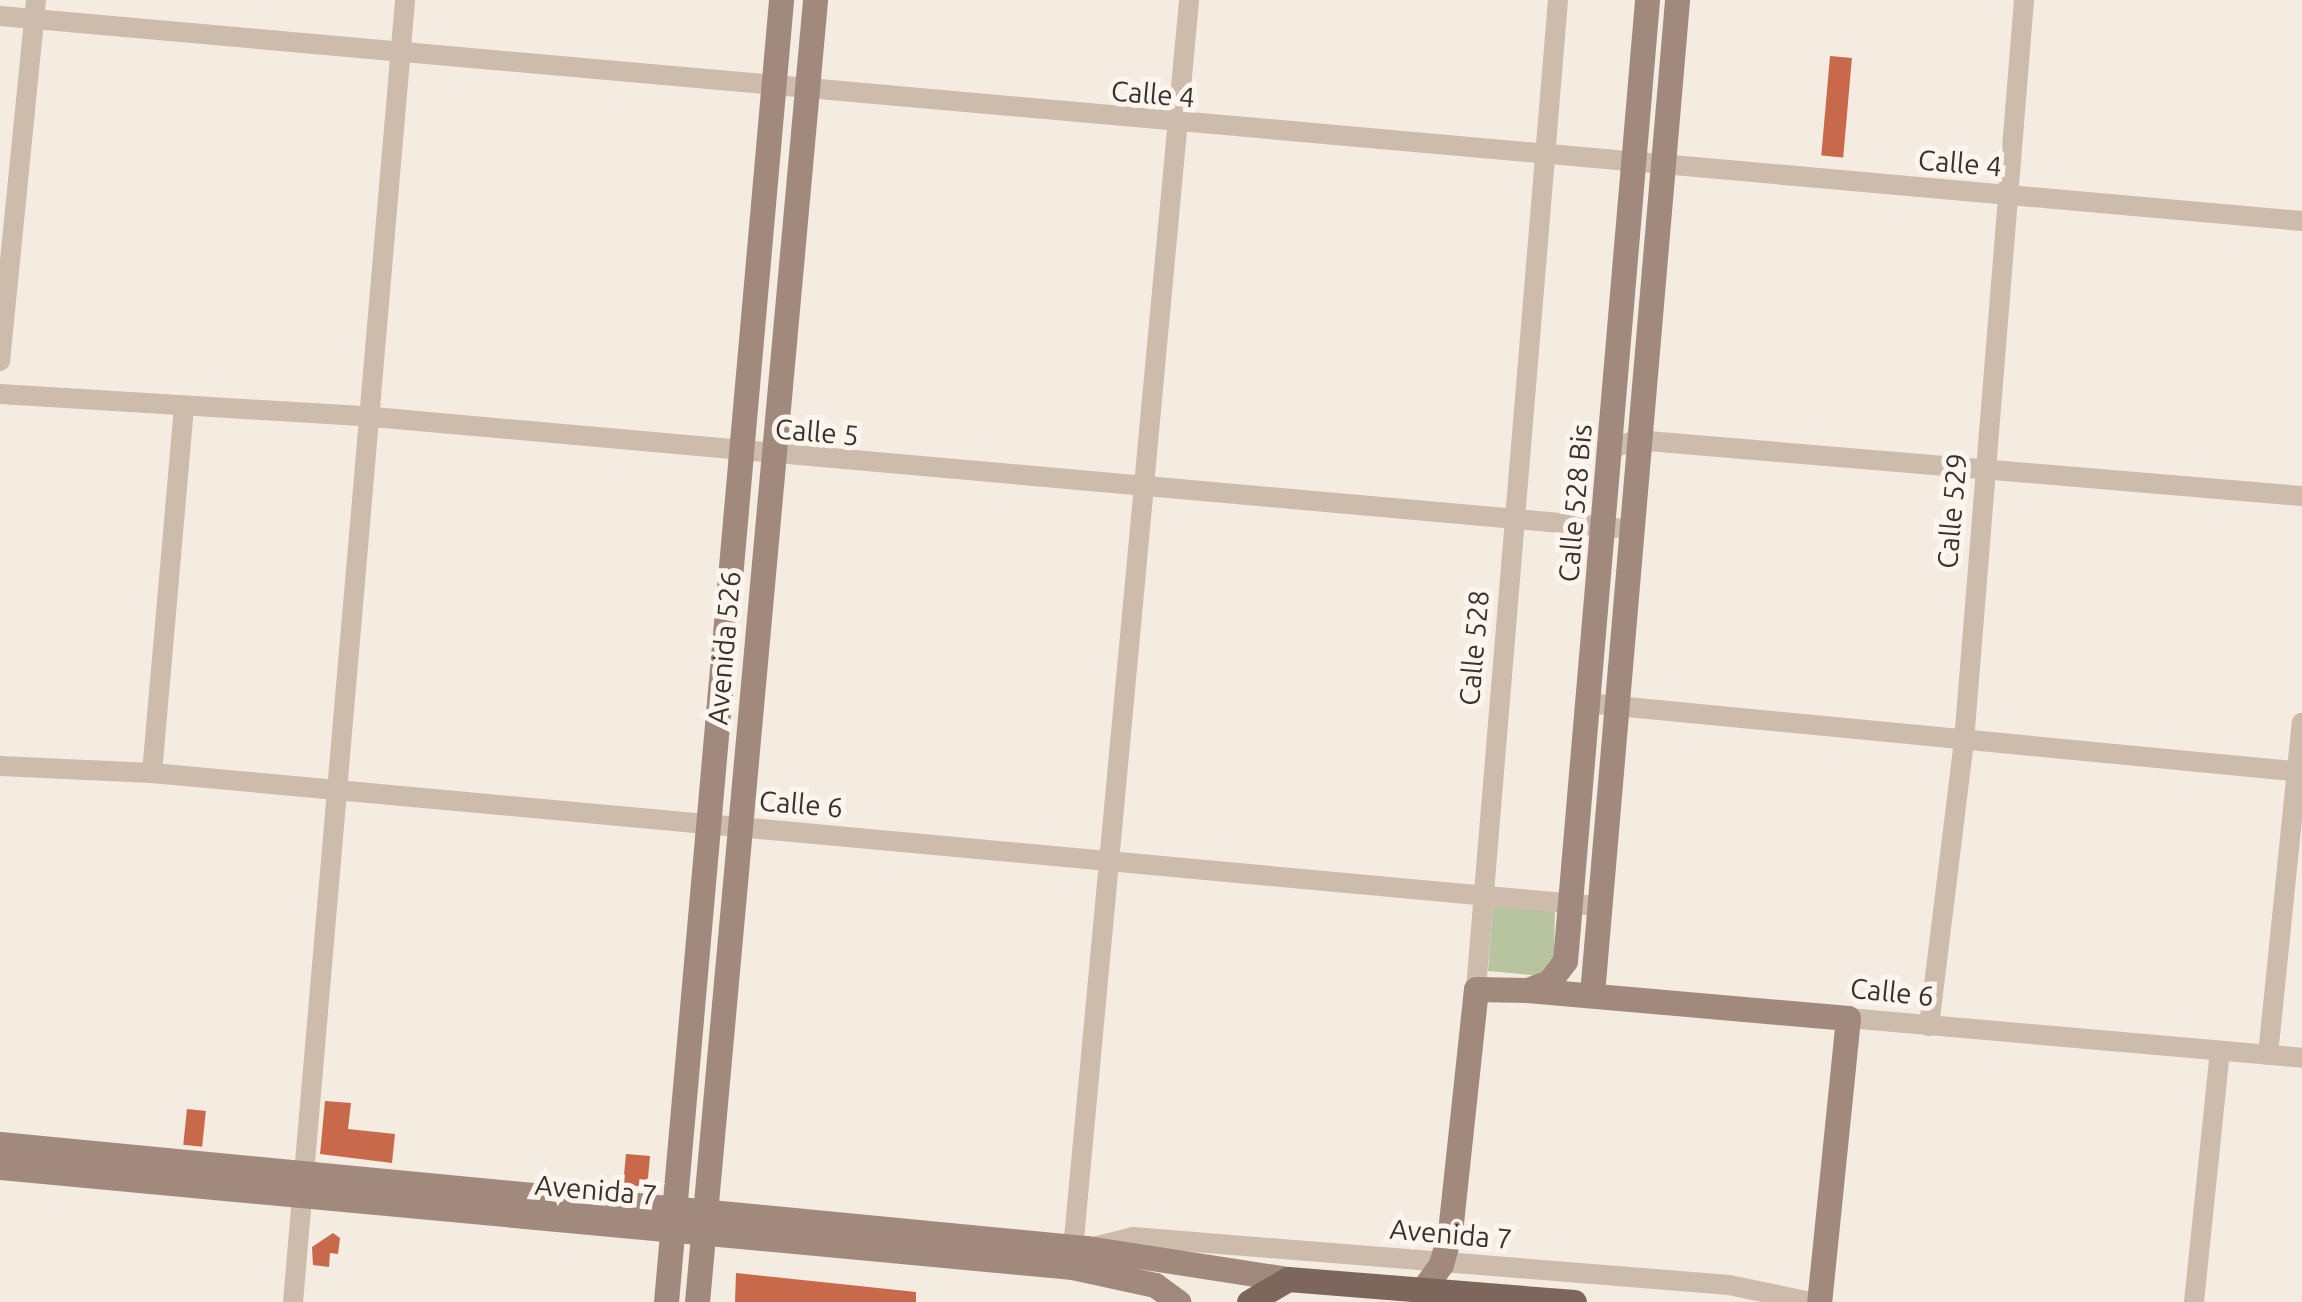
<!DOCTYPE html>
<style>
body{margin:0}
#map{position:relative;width:2302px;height:1302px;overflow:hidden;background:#f4ebe1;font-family:Ubuntu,sans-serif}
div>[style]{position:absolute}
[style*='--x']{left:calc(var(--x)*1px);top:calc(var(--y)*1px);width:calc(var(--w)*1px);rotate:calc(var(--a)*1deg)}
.green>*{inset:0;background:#b8c4a0}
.building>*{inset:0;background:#c8694b;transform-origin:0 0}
.street>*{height:20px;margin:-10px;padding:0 10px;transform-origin:10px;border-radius:10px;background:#cdbbac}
.secondary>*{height:25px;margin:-12.5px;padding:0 12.5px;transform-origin:12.5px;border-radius:12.5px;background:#a18a7d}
.primary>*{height:25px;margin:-12.5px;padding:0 12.5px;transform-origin:12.5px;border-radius:12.5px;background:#7d675c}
span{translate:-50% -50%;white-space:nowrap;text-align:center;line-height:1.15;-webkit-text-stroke:10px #fbf5ee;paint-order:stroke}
.street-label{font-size:28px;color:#3b302b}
</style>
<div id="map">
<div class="green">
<div style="clip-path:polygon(1493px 904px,1555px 907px,1554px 964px,1542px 976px,1488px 971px)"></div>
</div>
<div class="building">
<div style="left:1830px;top:56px;width:22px;height:100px;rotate:5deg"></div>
<div style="clip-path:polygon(325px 1101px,351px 1103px,348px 1129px,395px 1134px,392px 1163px,320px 1154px)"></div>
<div style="left:187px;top:1109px;width:19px;height:36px;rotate:6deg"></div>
<div style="clip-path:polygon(626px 1154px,650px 1156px,648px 1178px,638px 1186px,623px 1185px)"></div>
<div style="clip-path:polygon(333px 1233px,340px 1238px,338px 1254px,330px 1253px,329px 1267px,313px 1265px,312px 1247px)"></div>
<div style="clip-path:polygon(736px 1273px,916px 1292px,916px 1302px,735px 1302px)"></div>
</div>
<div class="street">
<div style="--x:0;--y:16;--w:2311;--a:5.09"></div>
<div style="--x:0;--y:361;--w:363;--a:-84.3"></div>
<div style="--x:0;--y:394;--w:374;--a:3.5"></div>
<div style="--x:373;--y:417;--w:1249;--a:5.1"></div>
<div style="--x:1610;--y:449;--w:28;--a:-19"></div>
<div style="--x:1636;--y:440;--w:668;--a:4.81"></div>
<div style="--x:1586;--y:703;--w:719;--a:5.5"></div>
<div style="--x:0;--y:766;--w:152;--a:2.6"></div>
<div style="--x:152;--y:773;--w:1451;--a:5.26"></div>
<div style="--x:152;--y:773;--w:369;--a:-85"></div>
<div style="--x:1476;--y:989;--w:992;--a:-85.26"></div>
<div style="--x:1848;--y:1018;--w:456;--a:5"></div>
<div style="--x:1929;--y:1026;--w:287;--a:-83"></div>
<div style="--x:1964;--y:741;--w:743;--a:-85.37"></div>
<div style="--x:2268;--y:1055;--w:334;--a:-84.2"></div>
<div style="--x:1089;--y:1248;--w:45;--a:-14"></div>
<div style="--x:1133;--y:1237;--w:598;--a:4.6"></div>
<div style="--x:1729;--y:1285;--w:84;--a:11.7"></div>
<div style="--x:1072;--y:1260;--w:1265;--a:-84.69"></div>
<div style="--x:293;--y:1302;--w:1307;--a:-85.08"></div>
<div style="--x:2194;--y:1302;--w:252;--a:-84.1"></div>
</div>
<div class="secondary">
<div style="--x:1527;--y:990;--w:23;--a:-20"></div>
<div style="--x:1549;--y:982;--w:26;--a:-53"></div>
<div style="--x:1565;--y:961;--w:964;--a:-85.12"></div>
<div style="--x:1592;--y:994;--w:998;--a:-85.11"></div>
<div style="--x:0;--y:1144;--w:1092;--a:5.47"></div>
<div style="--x:1087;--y:1248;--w:203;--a:8.8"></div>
<div style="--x:0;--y:1167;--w:1077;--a:5.33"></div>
<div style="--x:1072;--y:1267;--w:85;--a:12.2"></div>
<div style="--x:1155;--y:1285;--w:29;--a:36"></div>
<div style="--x:1421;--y:1292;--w:34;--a:-54"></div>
<div style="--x:1441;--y:1264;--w:33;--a:-74"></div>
<div style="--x:1450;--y:1232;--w:244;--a:-83.9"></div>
<div style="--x:1476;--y:989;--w:51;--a:1.1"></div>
<div style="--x:1527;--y:990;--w:322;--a:5"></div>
<div style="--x:1848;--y:1018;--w:285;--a:95.8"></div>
<div style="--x:666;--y:1302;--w:1307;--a:-84.95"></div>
<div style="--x:697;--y:1302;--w:1307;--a:-84.82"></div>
</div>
<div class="primary">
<div style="--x:1249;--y:1302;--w:45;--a:-30.5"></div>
<div style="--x:1288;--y:1279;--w:287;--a:4.6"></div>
</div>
<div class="street-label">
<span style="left:1153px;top:94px;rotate:5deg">Calle 4</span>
<span style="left:1960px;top:163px;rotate:5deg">Calle 4</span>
<span style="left:817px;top:432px;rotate:5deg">Calle 5</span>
<span style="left:1575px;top:503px;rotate:-85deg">Calle 528 Bis</span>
<span style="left:1952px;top:511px;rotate:-85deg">Calle 529</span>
<span style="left:724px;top:648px;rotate:-85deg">Avenida 526</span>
<span style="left:1474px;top:648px;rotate:-85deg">Calle 528</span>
<span style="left:801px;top:804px;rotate:5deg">Calle 6</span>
<span style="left:1892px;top:992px;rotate:6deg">Calle 6</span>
<span style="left:596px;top:1190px;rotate:5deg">Avenida 7</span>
<span style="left:1451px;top:1234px;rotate:5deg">Avenida 7</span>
</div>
</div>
